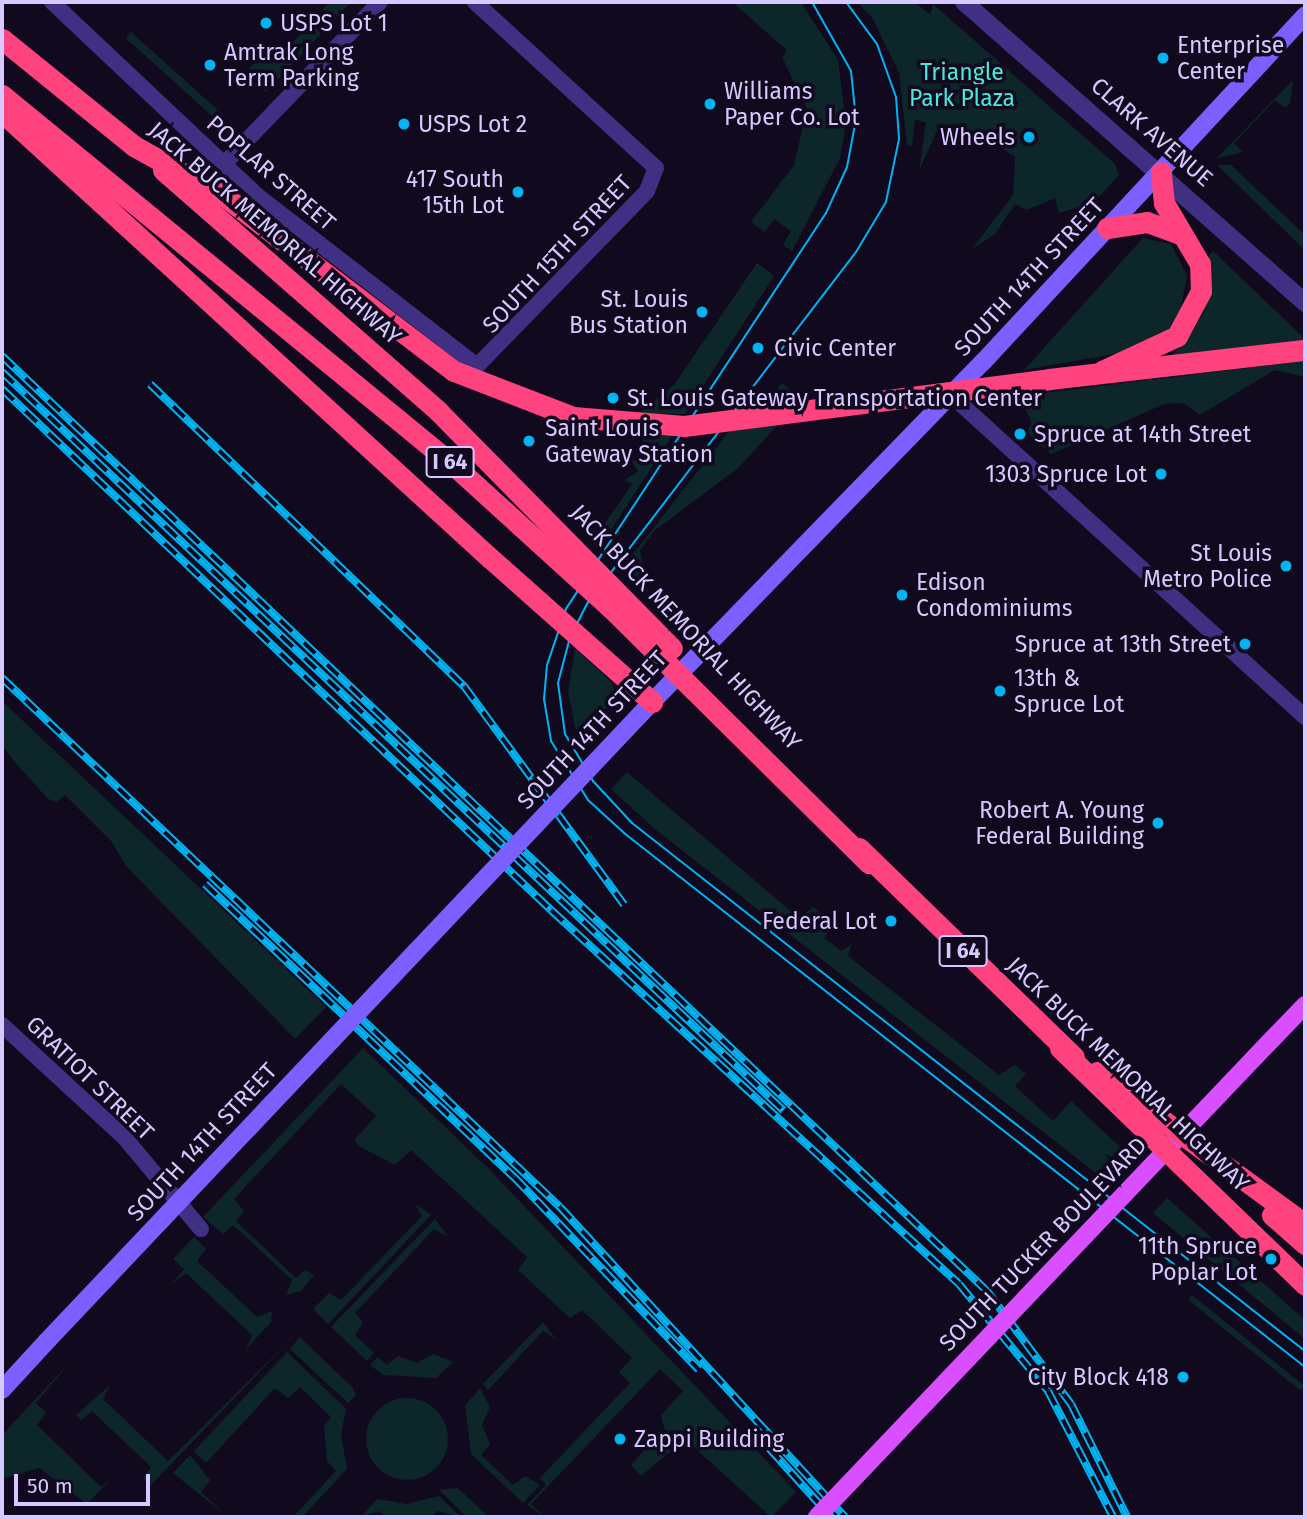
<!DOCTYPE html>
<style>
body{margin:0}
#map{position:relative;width:1307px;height:1519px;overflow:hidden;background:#110a1f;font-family:"Fira Sans",sans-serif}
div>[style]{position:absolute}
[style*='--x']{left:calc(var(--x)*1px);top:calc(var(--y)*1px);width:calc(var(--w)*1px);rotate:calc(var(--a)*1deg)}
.green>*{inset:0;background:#0c2629;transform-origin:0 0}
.round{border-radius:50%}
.minor>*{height:16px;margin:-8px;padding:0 8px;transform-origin:8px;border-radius:8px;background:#403083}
.tertiary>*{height:18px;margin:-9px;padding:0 9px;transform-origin:9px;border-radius:9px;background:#403083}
.secondary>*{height:18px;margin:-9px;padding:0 9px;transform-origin:9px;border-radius:9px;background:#7c5fff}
.primary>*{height:18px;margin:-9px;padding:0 9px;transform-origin:9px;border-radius:9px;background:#d94fff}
.motorway>*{height:21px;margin:-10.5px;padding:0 10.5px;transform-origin:10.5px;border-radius:10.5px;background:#ff437f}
.tram>*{height:2px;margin:-1px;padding:0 1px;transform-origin:1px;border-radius:1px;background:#00b4f3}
.rail>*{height:8px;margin-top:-4px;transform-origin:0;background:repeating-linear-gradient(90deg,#110a1f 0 16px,#00b4f3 0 32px);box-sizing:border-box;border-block:2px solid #00b4f3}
.secondary-bridge>*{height:18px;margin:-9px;padding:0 9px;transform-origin:9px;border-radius:9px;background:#7c5fff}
.primary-bridge>*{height:18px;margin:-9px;padding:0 9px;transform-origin:9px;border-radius:9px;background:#d94fff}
.motorway-bridge>*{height:21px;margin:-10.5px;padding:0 10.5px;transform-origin:10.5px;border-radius:10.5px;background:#ff437f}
.dots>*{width:19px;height:19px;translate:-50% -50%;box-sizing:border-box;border:4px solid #110a1f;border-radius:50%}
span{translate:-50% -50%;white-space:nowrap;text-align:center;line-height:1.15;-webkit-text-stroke:7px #110a1f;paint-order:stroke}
.shield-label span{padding:2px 5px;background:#110a1f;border:2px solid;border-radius:5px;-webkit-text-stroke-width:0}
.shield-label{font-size:21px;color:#d7c8ff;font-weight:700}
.poi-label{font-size:23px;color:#d7c8ff}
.left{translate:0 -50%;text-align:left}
.right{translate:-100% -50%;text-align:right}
.park-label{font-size:23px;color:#48eadc}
.street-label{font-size:23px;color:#d7c8ff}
.frame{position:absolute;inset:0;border:4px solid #d7c8ff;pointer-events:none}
.scale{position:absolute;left:14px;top:1474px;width:136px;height:32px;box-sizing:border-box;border:4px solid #d7c8ff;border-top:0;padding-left:9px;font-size:21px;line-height:24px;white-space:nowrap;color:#d7c8ff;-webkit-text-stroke:5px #110a1f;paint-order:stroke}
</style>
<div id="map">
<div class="green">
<div style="clip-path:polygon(330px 2px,351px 2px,266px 92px,244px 74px,271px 44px,283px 53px)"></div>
<div style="clip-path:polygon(732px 2px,801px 2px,838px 60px,846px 124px,840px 158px,792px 251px,783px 245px,791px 231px,774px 219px,765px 232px,751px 222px,794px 165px,807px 109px,782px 57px,787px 50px)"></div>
<div style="clip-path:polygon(857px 2px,915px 2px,930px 15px,933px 4px,1115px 164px,1119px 175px,1094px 202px,1059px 213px,1055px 198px,1027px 210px,1015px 204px,995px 234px,972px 249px,1013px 195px,1015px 157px,984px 136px,949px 133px,950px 126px,940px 124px,919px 171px,926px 122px,915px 120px,912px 146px,907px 145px,899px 73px,872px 17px)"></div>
<div style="left:131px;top:32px;width:118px;height:8px;rotate:42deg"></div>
<div style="clip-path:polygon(1293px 80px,1290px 103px,1285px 108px,1275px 100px,1234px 143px,1243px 152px,1217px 158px)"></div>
<div style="clip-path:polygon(1217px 165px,1231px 165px,1305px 235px,1305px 250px)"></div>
<div style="clip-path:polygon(1143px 238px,1171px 244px,1187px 276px,1179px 318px,1161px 338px,1119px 353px,1024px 370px)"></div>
<div style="clip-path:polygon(1213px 251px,1305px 339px,1305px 340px,1170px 359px,1204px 314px,1207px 258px)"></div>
<div style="clip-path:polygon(757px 263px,774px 276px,685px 414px,638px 414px,674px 385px)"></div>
<div style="clip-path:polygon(1305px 361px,1305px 377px,1275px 370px,1200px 415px,1183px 403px,1164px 404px,1051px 454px,1026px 431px,1032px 424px,1020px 396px)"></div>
<div style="clip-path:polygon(782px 383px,802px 399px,737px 469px,654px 531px,640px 550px,648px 594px,623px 567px,762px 389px,774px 394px)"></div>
<div style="clip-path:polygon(637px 433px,674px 433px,601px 545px,595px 538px,632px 484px,625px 480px,638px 471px,632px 462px,649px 449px)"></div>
<div style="clip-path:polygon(575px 648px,611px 682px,617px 696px,578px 741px,568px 692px)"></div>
<div style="clip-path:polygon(2px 701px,326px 1007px,295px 1039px,126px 866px,112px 842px,65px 795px,57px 802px,48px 799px,14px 761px,2px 745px)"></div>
<div style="clip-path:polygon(627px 772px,799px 918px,813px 907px,832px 922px,825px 938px,841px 951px,852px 944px,848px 956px,999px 1075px,1015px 1065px,1026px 1074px,1015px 1086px,1053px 1121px,1071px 1101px,1122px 1149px,1097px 1174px,656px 830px,611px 789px)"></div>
<div style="clip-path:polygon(363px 1048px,489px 1169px,796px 1492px,771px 1517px,684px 1438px,679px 1443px,664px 1428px,661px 1415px,683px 1391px,660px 1369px,531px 1504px,545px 1517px,527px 1505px,546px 1485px,540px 1478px,630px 1383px,619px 1372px,632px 1358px,582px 1310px,570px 1318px,518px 1270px,527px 1257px,411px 1150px,395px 1165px,357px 1145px,355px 1139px,376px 1116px,341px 1084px,234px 1199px,244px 1211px,236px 1221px,296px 1278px,305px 1270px,314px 1275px,301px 1291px,286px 1295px,292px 1280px,233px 1225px,223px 1234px,203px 1217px)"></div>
<div style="clip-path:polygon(1167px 1198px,1305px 1320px,1305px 1339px,1153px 1213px)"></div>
<div style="clip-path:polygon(414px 1203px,431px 1215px,328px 1324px,313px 1309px,329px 1293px,341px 1300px,422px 1216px)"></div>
<div style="clip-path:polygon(435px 1219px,448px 1237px,434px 1229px,355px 1313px,363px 1322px,355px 1335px,374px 1353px,367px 1361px,331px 1327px)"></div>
<div style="clip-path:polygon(194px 1237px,206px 1249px,197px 1261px,257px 1317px,272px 1311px,271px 1322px,246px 1349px,252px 1335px,186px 1273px,171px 1284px,184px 1269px,173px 1259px)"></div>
<div style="left:1192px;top:1295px;width:144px;height:6px;rotate:39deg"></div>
<div style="clip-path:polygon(543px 1322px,556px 1339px,543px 1331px,488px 1390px,483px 1384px)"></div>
<div style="clip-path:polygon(296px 1334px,150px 1486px,143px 1478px,151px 1467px,92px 1411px,81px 1420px,76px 1415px,110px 1385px,103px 1399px,168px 1461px)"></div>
<div style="clip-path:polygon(300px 1337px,353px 1388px,356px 1395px,348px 1403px,290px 1349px)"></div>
<div style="clip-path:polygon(287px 1352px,346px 1409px,341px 1435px,347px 1469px,302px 1517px,293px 1517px,336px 1471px,327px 1461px,324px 1427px,331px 1417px,300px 1387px,288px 1398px,275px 1388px,206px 1463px,194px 1451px)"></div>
<div style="clip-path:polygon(433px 1354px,453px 1362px,436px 1378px,383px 1375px,370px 1365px,378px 1357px,387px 1365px,398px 1356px,417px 1363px)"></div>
<div style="clip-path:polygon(70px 1362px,36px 1403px,46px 1413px,37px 1425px,101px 1487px,112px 1478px,87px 1504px,39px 1468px,2px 1479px,2px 1435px)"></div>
<div style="clip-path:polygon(480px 1388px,490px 1407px,482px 1425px,490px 1444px,481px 1455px,513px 1485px,525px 1476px,540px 1485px,523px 1503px,471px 1454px,465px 1406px)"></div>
<div class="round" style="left:366px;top:1398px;width:82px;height:82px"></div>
<div style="clip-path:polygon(648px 1429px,671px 1451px,641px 1476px,631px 1465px,650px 1444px,642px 1435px)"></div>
<div style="clip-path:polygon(190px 1455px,210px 1480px,201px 1492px,228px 1517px,173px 1473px)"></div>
<div style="clip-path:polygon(457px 1488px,462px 1492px,489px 1517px,467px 1517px,439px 1490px)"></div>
<div style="clip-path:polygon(439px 1496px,461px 1517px,437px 1511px,431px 1517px,386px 1517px,379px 1511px,361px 1517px,377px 1499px,407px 1504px)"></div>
</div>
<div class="minor">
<div style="--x:52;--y:2;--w:283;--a:43.3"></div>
<div style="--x:258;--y:196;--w:277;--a:37.8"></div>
<div style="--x:477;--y:366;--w:244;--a:-45.8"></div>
<div style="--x:647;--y:191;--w:25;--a:-69"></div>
<div style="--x:656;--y:168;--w:246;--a:-137.5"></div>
<div style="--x:223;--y:165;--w:226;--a:-46.1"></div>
<div style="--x:951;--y:395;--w:479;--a:42.3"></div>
<div style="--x:2;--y:1025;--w:166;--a:42.6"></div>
<div style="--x:124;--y:1137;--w:120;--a:50.1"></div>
</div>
<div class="tertiary">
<div style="--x:964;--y:2;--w:455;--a:41.4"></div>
</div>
<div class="secondary">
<div style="--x:652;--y:702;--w:475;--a:-45.8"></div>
<div style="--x:983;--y:362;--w:473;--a:-47.1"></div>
<div style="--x:2;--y:1390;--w:65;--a:-47.5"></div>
</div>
<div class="primary">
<div style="--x:1255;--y:1057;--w:72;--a:-46.1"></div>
</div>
<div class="motorway">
<div style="--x:2;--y:39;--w:170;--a:39"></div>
<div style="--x:2;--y:112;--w:661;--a:42.43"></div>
<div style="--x:1107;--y:228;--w:40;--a:-8.5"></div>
<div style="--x:1147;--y:222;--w:37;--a:20"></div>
<div style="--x:1102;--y:371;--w:83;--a:-25"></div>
<div style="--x:1177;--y:336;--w:51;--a:-61.9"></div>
<div style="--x:1201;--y:291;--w:27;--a:-92"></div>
<div style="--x:1200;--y:264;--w:71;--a:-120.5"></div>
<div style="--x:1164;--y:203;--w:31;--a:-96"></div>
<div style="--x:1049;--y:379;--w:258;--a:-6.5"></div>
<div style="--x:859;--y:848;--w:300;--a:44.2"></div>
</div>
<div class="tram">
<div style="--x:812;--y:2;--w:79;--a:60.5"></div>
<div style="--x:851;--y:71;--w:48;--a:84.1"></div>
<div style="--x:856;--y:119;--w:49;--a:100.6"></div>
<div style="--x:847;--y:167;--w:51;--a:114.5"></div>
<div style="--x:826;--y:213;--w:474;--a:123.3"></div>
<div style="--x:566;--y:609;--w:59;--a:108.7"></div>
<div style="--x:547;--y:665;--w:34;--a:95"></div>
<div style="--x:544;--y:699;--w:43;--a:80.5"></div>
<div style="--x:551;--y:741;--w:70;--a:57.9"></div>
<div style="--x:588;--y:800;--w:49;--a:42.5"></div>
<div style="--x:624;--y:833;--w:865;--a:38.1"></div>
<div style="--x:846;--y:2;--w:52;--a:53.6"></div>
<div style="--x:877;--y:44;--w:56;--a:70.3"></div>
<div style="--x:896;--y:97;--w:42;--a:85.9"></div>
<div style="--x:899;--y:139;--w:64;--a:101.7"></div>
<div style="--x:886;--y:202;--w:58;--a:121"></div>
<div style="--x:856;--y:252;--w:441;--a:127.4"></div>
<div style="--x:588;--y:602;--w:39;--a:117"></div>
<div style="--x:570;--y:637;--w:48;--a:104.6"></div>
<div style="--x:558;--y:683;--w:51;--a:82.2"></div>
<div style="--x:565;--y:734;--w:55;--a:59.2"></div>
<div style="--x:593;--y:781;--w:57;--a:47.1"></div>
<div style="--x:632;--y:823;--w:855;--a:38.12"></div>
</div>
<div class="rail">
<div style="--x:2;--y:356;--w:1358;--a:43.51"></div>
<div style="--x:987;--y:1291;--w:141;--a:53.4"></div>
<div style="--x:1071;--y:1404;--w:126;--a:63.6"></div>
<div style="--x:2;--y:372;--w:1075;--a:43.38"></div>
<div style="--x:150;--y:384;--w:436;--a:43.9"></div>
<div style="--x:464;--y:686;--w:271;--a:53.8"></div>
<div style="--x:2;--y:389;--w:757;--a:43.5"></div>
<div style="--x:551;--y:910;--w:553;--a:42.51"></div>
<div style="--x:959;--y:1284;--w:139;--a:50.2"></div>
<div style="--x:1048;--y:1391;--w:142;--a:62.7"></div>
<div style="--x:2;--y:678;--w:769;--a:43.47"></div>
<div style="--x:560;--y:1207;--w:421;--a:47.4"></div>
<div style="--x:205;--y:884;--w:426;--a:43.5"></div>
<div style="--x:514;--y:1177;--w:267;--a:46.2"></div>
<div style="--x:769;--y:1448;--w:93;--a:48.1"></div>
</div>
<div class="secondary-bridge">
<div style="--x:46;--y:1342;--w:881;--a:-46.56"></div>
</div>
<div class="primary-bridge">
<div style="--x:817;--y:1517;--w:635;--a:-46.4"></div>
</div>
<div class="motorway-bridge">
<div style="--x:2;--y:95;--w:590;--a:39.36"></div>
<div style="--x:458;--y:469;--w:207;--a:42.3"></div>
<div style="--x:611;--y:608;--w:363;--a:44.7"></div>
<div style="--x:134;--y:146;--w:103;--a:29.1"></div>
<div style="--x:224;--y:196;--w:289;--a:37.3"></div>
<div style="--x:454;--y:371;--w:128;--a:21.1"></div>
<div style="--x:573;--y:417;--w:111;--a:4.6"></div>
<div style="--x:684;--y:426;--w:368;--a:-7.3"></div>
<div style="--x:163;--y:170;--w:366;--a:41.2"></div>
<div style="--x:438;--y:411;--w:333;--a:45.4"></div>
<div style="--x:490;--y:558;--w:217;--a:41.6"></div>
<div style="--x:1060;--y:1048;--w:341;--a:44"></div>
<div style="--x:1097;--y:1072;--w:258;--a:36.2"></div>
<div style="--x:1272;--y:1215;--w:44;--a:41.3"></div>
</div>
<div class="dots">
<div style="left:266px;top:23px;background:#00b4f3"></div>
<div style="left:1163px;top:58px;background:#00b4f3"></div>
<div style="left:210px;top:65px;background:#00b4f3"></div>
<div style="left:710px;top:104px;background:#00b4f3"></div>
<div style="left:404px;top:124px;background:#00b4f3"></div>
<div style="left:1029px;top:137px;background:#00b4f3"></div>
<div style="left:518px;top:192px;background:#00b4f3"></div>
<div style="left:702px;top:312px;background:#00b4f3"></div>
<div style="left:758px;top:348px;background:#00b4f3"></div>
<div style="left:613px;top:398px;background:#00b4f3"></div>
<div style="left:1020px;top:434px;background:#00b4f3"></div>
<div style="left:529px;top:441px;background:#00b4f3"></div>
<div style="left:1161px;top:474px;background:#00b4f3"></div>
<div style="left:1286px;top:566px;background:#00b4f3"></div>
<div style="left:902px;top:595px;background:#00b4f3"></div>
<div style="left:1245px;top:644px;background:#00b4f3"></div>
<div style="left:1000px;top:691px;background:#00b4f3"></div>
<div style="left:1158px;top:823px;background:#00b4f3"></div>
<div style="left:891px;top:921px;background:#00b4f3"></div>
<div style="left:1271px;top:1259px;background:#00b4f3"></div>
<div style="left:1183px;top:1377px;background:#00b4f3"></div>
<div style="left:620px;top:1439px;background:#00b4f3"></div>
</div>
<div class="shield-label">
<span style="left:450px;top:462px">I 64</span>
<span style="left:963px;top:951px">I 64</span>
</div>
<div class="poi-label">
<span class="left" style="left:280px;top:23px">USPS Lot 1</span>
<span class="left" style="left:1177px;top:58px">Enterprise<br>Center</span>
<span class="left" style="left:224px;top:65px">Amtrak Long<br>Term Parking</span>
<span class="left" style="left:724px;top:104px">Williams<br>Paper Co. Lot</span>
<span class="left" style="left:418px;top:124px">USPS Lot 2</span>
<span class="right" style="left:1015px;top:137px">Wheels</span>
<span class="right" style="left:504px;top:192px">417 South<br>15th Lot</span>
<span class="right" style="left:688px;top:312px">St. Louis<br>Bus Station</span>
<span class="left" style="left:774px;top:348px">Civic Center</span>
<span class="left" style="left:627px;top:398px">St. Louis Gateway Transportation Center</span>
<span class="left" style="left:545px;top:441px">Saint Louis<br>Gateway Station</span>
<span class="left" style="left:1034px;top:434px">Spruce at 14th Street</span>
<span class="right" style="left:1147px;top:474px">1303 Spruce Lot</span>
<span class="right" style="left:1272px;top:566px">St Louis<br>Metro Police</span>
<span class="left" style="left:916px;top:595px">Edison<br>Condominiums</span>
<span class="right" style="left:1231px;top:644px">Spruce at 13th Street</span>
<span class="left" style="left:1014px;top:691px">13th &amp;<br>Spruce Lot</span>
<span class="right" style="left:1144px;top:823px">Robert A. Young<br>Federal Building</span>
<span class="right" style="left:877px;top:921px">Federal Lot</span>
<span class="right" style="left:1257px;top:1259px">11th Spruce<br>Poplar Lot</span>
<span class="right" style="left:1169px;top:1377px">City Block 418</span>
<span class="left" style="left:634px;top:1439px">Zappi Building</span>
</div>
<div class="park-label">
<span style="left:962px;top:85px">Triangle<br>Park Plaza</span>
</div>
<div class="street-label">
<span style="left:1152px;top:132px;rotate:41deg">CLARK AVENUE</span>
<span style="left:271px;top:173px;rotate:41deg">POPLAR STREET</span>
<span style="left:275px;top:233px;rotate:41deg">JACK BUCK MEMORIAL HIGHWAY</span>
<span style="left:557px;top:254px;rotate:-47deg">SOUTH 15TH STREET</span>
<span style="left:1029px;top:277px;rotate:-47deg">SOUTH 14TH STREET</span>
<span style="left:686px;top:627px;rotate:47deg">JACK BUCK MEMORIAL HIGHWAY</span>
<span style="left:592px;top:730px;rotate:-47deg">SOUTH 14TH STREET</span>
<span style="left:1128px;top:1074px;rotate:44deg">JACK BUCK MEMORIAL HIGHWAY</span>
<span style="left:90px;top:1078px;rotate:44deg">GRATIOT STREET</span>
<span style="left:202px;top:1142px;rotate:-47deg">SOUTH 14TH STREET</span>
<span style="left:1043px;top:1244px;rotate:-46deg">SOUTH TUCKER BOULEVARD</span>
</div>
<div class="frame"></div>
<div class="scale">50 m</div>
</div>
